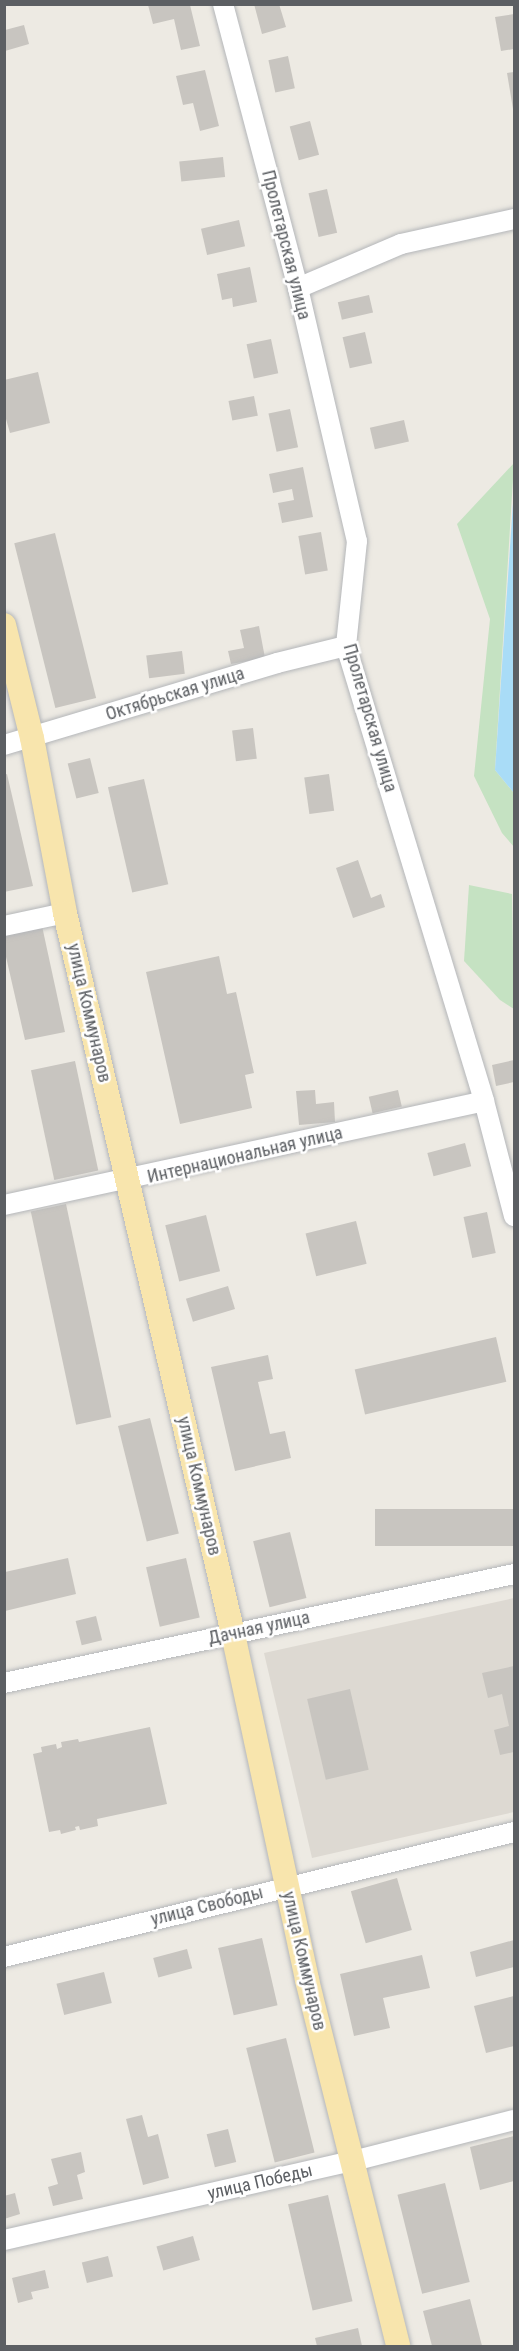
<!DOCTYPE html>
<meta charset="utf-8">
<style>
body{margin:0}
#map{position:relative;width:519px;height:2351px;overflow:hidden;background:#edeae3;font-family:"Roboto Condensed",sans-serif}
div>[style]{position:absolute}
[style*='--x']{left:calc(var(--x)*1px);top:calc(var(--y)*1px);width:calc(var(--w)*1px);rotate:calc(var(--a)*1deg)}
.education>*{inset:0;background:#ddd9d2}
.green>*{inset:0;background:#c5e2c2}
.water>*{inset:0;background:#a9dcf7}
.building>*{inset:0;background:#c8c5c0;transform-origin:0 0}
.roads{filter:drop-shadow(0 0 2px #b4b6b9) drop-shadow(0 0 2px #b4b6b9)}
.minor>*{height:20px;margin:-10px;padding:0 10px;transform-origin:10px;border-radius:10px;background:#fff}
.major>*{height:24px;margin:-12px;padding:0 12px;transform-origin:12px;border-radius:12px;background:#f8e5ad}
span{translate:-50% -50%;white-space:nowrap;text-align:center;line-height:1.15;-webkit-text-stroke:5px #fff;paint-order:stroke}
.street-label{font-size:18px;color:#5c5f63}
.frame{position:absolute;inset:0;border:6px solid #5c5f63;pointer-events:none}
</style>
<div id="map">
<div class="education">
<div style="clip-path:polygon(514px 1598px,514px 1812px,312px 1858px,264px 1653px)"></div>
</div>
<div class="green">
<div style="clip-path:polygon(514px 463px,495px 770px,514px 793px,514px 847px,502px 833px,474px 776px,490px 619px,457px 524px)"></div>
<div style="clip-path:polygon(469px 885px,512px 894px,514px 1009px,500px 1000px,464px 961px)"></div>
</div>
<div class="water">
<div style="clip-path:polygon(514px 488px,514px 793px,495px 770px)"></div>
</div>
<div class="building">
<div style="clip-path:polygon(254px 4px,279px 4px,286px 27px,262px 34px)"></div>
<div style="clip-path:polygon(148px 5px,190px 5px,200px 46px,181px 50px,174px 19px,153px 24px)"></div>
<div style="clip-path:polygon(514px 14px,514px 49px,501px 51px,495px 17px)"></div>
<div style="clip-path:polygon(24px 25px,29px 44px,5px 51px,5px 30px)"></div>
<div style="left:288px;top:56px;width:33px;height:20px;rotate:78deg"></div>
<div style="clip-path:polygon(205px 70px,219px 126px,200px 131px,193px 103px,183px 105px,176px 76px)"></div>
<div style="clip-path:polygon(514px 72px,514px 109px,513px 109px,507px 73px)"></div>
<div style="left:310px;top:121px;width:35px;height:21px;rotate:75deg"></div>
<div style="left:223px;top:157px;width:20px;height:44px;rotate:84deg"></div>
<div style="left:327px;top:189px;width:45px;height:19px;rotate:77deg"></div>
<div style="left:239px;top:220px;width:27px;height:39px;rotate:77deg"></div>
<div style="clip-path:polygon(250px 267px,257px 302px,233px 307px,232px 298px,222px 300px,217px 274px)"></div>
<div style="left:369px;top:295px;width:18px;height:32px;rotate:77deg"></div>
<div style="left:365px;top:332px;width:32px;height:23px;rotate:77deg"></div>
<div style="left:271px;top:339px;width:35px;height:25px;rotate:78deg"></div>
<div style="clip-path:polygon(38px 372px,50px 423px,10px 433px,4px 412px,4px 380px)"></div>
<div style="left:254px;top:396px;width:20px;height:26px;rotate:79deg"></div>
<div style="left:290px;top:409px;width:39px;height:22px;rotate:78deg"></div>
<div style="left:404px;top:420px;width:22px;height:35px;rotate:77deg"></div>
<div style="clip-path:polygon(303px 467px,313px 517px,282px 523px,278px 503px,294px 500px,292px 489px,273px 493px,269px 474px)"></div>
<div style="left:321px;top:532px;width:39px;height:23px;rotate:80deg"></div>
<div style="left:55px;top:533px;width:170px;height:42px;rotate:76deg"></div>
<div style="clip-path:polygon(259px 626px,265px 658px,231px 664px,228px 651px,244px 648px,240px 630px)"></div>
<div style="left:182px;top:651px;width:23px;height:36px;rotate:83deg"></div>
<div style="left:253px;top:728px;width:31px;height:21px;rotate:83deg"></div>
<div style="left:90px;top:758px;width:36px;height:23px;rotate:76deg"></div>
<div style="clip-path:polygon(7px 774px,33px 886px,4px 892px,4px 775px)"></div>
<div style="left:329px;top:774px;width:37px;height:25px;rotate:82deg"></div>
<div style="left:144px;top:779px;width:108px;height:37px;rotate:77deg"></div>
<div style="clip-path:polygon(358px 860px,371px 898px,381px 894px,385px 907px,353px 918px,336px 868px)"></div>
<div style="clip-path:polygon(42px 926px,65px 1032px,25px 1040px,4px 948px,4px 933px)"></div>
<div style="clip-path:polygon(219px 956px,227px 994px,236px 992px,254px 1073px,245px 1075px,252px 1108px,180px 1124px,146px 972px)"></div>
<div style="clip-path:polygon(514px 1060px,514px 1082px,496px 1086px,492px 1065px)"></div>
<div style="left:75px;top:1061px;width:112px;height:45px;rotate:78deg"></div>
<div style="clip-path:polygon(315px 1090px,316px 1104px,334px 1102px,335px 1122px,299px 1125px,296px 1091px)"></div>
<div style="left:398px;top:1090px;width:17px;height:30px;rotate:77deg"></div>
<div style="left:465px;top:1143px;width:24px;height:39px;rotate:75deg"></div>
<div style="left:66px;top:1204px;width:218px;height:36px;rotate:78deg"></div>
<div style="left:487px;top:1212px;width:42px;height:24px;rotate:78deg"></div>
<div style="left:206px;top:1215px;width:58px;height:42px;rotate:76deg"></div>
<div style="left:356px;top:1221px;width:44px;height:52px;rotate:76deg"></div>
<div style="left:228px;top:1286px;width:24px;height:44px;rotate:73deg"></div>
<div style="left:496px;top:1337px;width:46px;height:145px;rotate:77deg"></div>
<div style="clip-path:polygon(268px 1355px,273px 1379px,258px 1382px,270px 1434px,285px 1431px,291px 1458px,235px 1471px,211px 1367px)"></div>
<div style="left:150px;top:1418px;width:119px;height:33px;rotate:76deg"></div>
<div style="left:514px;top:1509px;width:37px;height:139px;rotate:90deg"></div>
<div style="left:290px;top:1532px;width:68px;height:38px;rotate:76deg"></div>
<div style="clip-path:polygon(68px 1558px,76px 1594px,5px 1611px,5px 1572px)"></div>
<div style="left:186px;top:1558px;width:61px;height:41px;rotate:77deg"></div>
<div style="left:96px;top:1616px;width:25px;height:21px;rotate:76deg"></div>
<div style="clip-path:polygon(514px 1666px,514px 1752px,500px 1755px,494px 1730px,509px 1726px,502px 1694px,488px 1698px,482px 1673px)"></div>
<div style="left:350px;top:1689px;width:83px;height:44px;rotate:77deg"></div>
<div style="clip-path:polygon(150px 1727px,167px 1804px,97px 1819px,98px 1826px,80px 1830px,79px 1826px,75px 1827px,76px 1830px,61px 1834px,60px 1830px,49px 1832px,33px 1754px,42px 1752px,41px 1747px,56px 1744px,57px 1749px,62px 1747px,61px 1742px,78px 1739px,79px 1742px)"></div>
<div style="left:397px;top:1878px;width:54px;height:48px;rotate:74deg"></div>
<div style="left:262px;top:1938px;width:69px;height:45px;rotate:77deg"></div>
<div style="clip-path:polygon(514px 1940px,514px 1967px,476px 1977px,470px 1952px)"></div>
<div style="left:187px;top:1949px;width:20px;height:35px;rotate:75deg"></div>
<div style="clip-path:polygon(422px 1955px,430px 1988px,383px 1998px,390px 2028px,354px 2036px,340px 1974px)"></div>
<div style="left:104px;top:1972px;width:32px;height:49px;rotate:76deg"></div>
<div style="clip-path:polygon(514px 1996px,514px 2046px,486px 2053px,474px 2006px)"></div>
<div style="left:286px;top:2038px;width:118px;height:41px;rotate:76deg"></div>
<div style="clip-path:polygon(142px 2115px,148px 2137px,158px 2134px,169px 2178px,143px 2185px,126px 2119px)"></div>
<div style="left:228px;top:2129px;width:34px;height:22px;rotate:76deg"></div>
<div style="clip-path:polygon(514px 2136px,514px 2181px,480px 2190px,470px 2147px)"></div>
<div style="clip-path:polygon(81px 2152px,85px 2172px,77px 2175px,83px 2199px,53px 2206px,48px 2187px,58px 2184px,51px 2159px)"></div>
<div style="left:445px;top:2183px;width:102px;height:49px;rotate:76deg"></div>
<div style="clip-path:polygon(15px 2193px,20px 2214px,4px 2219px,4px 2196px)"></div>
<div style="left:328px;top:2195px;width:109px;height:41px;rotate:77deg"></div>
<div style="left:193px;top:2236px;width:25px;height:38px;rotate:74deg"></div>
<div style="left:108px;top:2256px;width:21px;height:27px;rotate:76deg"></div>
<div style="clip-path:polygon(45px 2270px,49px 2288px,31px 2292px,33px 2299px,18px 2303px,12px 2278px)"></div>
<div style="clip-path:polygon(470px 2299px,482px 2346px,432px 2346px,423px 2311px)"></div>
<div style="clip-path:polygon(358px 2328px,362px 2346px,317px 2346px,315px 2338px)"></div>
</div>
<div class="roads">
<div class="minor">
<div style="--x:223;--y:4;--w:294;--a:75.2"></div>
<div style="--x:298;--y:288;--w:260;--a:76.9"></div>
<div style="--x:357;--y:541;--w:106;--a:96"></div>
<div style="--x:346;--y:646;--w:475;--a:73.1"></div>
<div style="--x:484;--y:1101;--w:119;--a:75.4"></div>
<div style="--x:298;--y:288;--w:112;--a:-23.1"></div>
<div style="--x:401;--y:244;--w:116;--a:-12.5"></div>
<div style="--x:4;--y:745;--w:285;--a:-16.7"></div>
<div style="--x:277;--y:663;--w:71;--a:-13.8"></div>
<div style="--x:4;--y:926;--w:62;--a:-12"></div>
<div style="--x:4;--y:1205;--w:491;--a:-12.2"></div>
<div style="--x:4;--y:1683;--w:522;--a:-12.06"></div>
<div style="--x:4;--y:1957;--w:525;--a:-13.77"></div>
<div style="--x:4;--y:2240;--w:358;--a:-12.8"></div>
<div style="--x:353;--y:2161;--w:166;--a:-14.3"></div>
</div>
<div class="major">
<div style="--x:4;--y:625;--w:116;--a:76.1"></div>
<div style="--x:32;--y:738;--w:178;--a:79.3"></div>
<div style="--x:65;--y:913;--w:740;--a:76.88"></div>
<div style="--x:233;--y:1634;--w:354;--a:77.9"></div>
<div style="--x:307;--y:1980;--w:377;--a:76"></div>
</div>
</div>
<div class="street-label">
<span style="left:286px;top:245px;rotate:76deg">Пролетарская улица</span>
<span style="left:175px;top:694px;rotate:-17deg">Октябрьская улица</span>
<span style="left:370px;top:718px;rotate:74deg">Пролетарская улица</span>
<span style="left:89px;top:1013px;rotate:77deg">улица Коммунаров</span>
<span style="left:245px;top:1155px;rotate:-13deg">Интернациональная улица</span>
<span style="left:199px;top:1486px;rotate:77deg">улица Коммунаров</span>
<span style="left:259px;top:1628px;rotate:-12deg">Дачная улица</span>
<span style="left:207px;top:1906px;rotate:-14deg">улица Свободы</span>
<span style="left:304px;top:1961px;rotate:77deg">улица Коммунаров</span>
<span style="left:260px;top:2182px;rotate:-13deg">улица Победы</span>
</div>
<div class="frame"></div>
</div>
